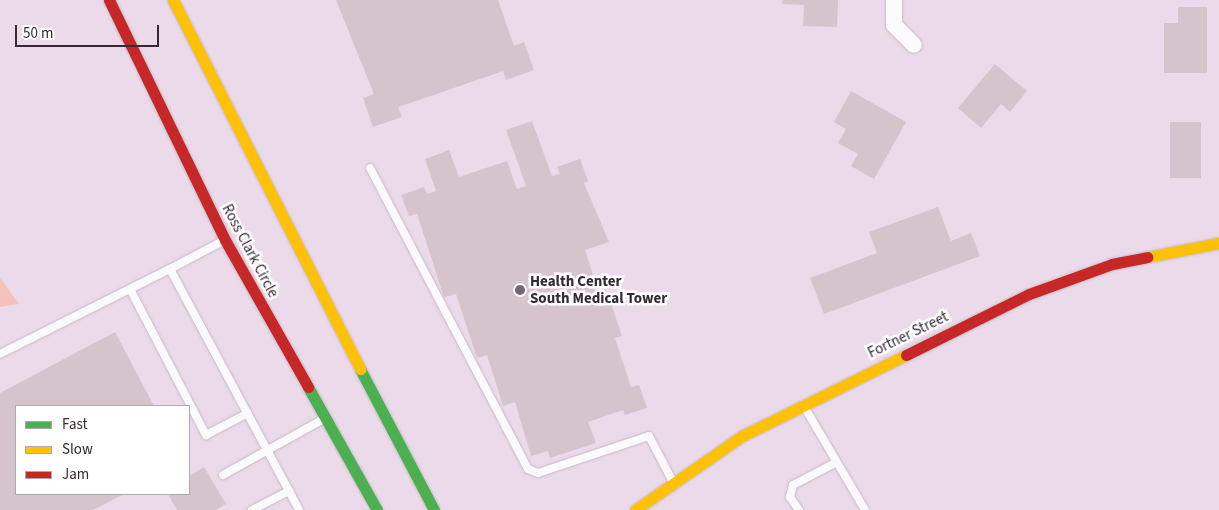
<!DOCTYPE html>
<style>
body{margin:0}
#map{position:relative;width:1219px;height:510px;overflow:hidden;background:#ebdae9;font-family:"Source Sans 3",sans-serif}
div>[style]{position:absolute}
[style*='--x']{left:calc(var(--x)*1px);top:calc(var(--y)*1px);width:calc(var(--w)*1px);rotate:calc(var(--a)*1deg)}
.green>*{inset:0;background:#f5c1bb}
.building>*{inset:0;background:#d6c4cd;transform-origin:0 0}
.roads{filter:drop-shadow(0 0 1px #c6b9c5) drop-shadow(0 0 1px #c6b9c5)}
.lane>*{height:8px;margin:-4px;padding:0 4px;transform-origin:4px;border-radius:4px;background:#fcf9fc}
.street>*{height:16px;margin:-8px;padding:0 8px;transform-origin:8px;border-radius:8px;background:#fcf9fc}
.fast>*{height:11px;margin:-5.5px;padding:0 5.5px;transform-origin:5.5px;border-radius:5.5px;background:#4caf50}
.slow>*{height:11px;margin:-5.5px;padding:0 5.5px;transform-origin:5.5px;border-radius:5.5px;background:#ffc107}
.jam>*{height:11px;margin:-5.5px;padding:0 5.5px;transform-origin:5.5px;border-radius:5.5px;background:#c62828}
.dots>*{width:14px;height:14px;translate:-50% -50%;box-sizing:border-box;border:2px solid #fff;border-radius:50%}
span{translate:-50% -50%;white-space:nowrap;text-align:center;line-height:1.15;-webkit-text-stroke:5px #fff;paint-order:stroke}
.street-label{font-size:15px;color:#342934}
.poi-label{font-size:15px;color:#342934;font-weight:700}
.left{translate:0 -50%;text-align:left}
.legend{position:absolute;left:15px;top:405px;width:175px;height:90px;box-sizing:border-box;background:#fff;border:1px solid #aea9ae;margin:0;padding:6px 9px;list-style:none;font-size:15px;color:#342934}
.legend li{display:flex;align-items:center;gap:10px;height:25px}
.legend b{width:25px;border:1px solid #aea9ae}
.scale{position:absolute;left:15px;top:25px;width:144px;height:22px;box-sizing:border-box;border:2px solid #342934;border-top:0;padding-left:6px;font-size:15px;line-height:18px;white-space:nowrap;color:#342934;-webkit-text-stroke:4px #fff;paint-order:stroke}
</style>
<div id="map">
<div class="green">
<div style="clip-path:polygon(0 278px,19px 304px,0 307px)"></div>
</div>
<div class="building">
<div style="clip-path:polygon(336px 0,498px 0,514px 46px,524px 42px,534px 70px,506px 80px,503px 71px,428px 97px,398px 107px,402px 117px,373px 127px,363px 98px,374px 94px)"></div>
<div style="clip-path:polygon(782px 0,838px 0,837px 27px,803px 26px,804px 5px,782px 4px)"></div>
<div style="clip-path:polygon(1178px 7px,1207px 7px,1207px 73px,1164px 73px,1164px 23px,1178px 23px)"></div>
<div style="clip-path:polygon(995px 64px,1027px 91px,1010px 112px,1001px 104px,981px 128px,958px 108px)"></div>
<div style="clip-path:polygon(851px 91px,906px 122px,874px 179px,851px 166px,858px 154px,838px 143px,846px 129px,834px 122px)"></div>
<div style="clip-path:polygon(532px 121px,552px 176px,560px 174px,557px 167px,580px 159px,588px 181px,584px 183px,609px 242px,585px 250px,601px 299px,609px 297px,622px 336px,615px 338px,631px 387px,639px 385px,647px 408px,625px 415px,623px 410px,588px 422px,596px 443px,550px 458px,548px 451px,531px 456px,515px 402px,503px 406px,487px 355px,477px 358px,456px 294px,444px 297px,417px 214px,409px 216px,401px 195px,424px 187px,427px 194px,436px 191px,425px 159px,449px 150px,459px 177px,507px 161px,517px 189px,526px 186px,506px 130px)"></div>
<div style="left:1170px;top:122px;width:31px;height:56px"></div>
<div style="clip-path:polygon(938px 207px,951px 241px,971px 233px,980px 256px,824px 314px,810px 278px,877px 253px,869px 232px)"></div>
<div style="clip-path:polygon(115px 332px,154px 406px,16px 406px,16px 494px,124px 494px,93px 510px,0 510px,0 393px)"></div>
<div style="clip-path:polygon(204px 467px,226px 504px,216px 510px,177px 510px,168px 494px,189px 494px,189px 476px)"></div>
</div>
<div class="roads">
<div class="lane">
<div style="--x:370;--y:168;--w:340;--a:62.3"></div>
<div style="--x:528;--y:469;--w:11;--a:22"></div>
<div style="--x:538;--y:473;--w:117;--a:-18.4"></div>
<div style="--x:649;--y:436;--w:52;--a:62.4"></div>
<div style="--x:221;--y:242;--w:58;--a:152.1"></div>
<div style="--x:170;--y:269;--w:273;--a:61.8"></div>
<div style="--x:130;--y:289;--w:165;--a:62.5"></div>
<div style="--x:206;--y:435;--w:47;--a:-27.6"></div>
<div style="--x:0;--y:354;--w:190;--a:-26.6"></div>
<div style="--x:805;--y:408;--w:118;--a:59.5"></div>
<div style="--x:223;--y:475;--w:113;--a:-29.1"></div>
<div style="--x:252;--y:510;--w:42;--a:-27.2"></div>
<div style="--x:799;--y:510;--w:16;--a:-125"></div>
<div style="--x:790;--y:497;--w:12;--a:-76"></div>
<div style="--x:793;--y:485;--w:47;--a:-27.6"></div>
</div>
<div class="street">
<div style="--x:894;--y:0;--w:25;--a:90"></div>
<div style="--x:894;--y:25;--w:28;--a:45"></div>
</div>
<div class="fast">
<div style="--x:360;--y:369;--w:159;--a:62.3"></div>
<div style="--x:308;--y:387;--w:141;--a:60.7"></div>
</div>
<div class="slow">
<div style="--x:173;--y:0;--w:414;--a:63.1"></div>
<div style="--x:1147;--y:257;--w:73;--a:-11"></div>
<div style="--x:635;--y:510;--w:130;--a:-34.7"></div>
<div style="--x:742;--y:436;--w:183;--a:-26.3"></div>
</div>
<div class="jam">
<div style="--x:109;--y:0;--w:267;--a:64.2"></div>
<div style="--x:225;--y:240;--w:169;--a:60.5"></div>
<div style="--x:906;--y:355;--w:137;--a:-26.4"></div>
<div style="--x:1029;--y:294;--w:88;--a:-19.9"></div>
<div style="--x:1112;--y:264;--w:36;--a:-11"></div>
</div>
</div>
<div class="dots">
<div style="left:520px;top:290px;background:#746773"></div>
</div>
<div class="street-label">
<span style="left:250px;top:251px;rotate:62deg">Ross Clark Circle</span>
<span style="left:908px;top:335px;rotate:-26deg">Fortner Street</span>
</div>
<div class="poi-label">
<span class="left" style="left:530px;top:290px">Health Center<br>South Medical Tower</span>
</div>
<ul class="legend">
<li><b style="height:6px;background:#4caf50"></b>Fast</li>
<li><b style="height:6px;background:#ffc107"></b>Slow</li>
<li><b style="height:6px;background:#c62828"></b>Jam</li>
</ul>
<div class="scale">50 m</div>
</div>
